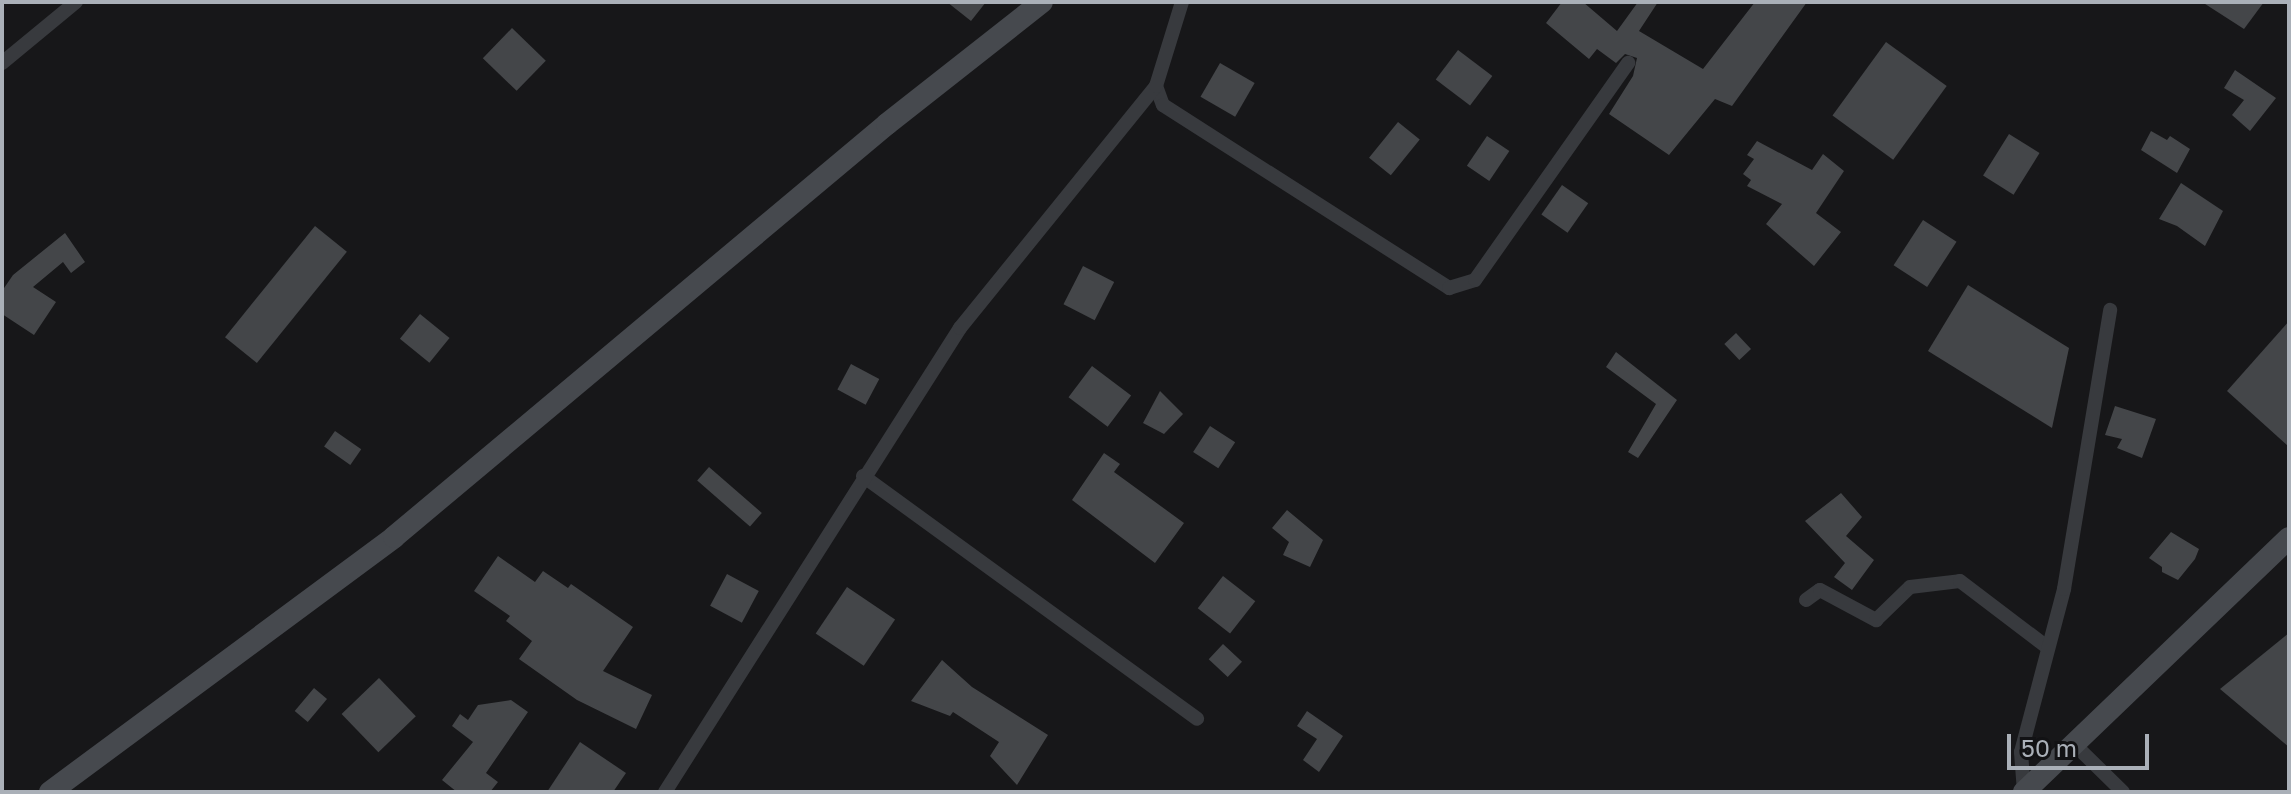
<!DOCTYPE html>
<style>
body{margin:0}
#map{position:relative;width:2291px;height:794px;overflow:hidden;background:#171719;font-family:"Golos Text",sans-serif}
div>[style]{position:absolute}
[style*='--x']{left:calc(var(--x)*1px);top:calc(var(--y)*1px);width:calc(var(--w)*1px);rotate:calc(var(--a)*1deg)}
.building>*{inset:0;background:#444649;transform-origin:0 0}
.street>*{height:14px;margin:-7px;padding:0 7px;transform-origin:7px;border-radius:7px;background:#383a3e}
.secondary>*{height:22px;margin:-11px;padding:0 11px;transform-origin:11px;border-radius:11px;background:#46494e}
span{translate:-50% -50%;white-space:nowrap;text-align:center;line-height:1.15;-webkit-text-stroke:7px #121214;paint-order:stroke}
.frame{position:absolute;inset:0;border:4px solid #aab0b8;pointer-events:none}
.scale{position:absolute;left:2007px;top:734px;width:142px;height:36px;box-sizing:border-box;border:4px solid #aab0b8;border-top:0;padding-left:10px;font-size:24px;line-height:28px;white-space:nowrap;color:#aab0b8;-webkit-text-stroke:6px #121214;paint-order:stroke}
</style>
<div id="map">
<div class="building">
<div style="clip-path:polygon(947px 2px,986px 2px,971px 21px)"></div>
<div style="clip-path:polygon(1562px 2px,1583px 2px,1617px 31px,1638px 2px,1658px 2px,1639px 31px,1703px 69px,1755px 2px,1807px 2px,1732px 106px,1715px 99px,1669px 155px,1609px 114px,1633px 76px,1637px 58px,1625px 54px,1616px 63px,1597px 49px,1589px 59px,1546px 23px)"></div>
<div style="clip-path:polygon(2202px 2px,2264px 2px,2244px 29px)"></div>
<div style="left:512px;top:28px;width:47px;height:42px;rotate:44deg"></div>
<div style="left:1886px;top:42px;width:75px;height:91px;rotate:36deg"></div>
<div style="left:1458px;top:50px;width:43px;height:37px;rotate:37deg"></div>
<div style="left:1220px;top:63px;width:40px;height:39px;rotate:30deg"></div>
<div style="clip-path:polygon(2235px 70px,2276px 98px,2250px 131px,2232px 115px,2244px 100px,2224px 88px)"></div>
<div style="left:1398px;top:122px;width:28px;height:46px;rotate:39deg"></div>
<div style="clip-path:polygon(2151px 131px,2167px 140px,2170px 136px,2190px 149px,2177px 173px,2141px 150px)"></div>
<div style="left:2009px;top:134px;width:36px;height:49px;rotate:32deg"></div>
<div style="left:1487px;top:136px;width:27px;height:36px;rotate:34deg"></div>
<div style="clip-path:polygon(1757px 141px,1812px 170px,1823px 154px,1844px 171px,1816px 213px,1841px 232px,1814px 266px,1766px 224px,1782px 204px,1747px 186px,1751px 180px,1743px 174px,1754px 159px,1747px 155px)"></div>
<div style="clip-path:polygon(2181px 183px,2223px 211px,2205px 246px,2177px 226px,2159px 219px)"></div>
<div style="left:1562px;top:185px;width:32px;height:36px;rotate:35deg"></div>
<div style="left:1923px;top:220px;width:40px;height:54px;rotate:33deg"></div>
<div style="left:315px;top:226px;width:41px;height:143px;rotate:39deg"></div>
<div style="clip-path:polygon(65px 233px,85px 262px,71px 273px,63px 262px,33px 287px,56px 302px,34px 335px,2px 314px,2px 291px,13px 275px)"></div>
<div style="left:1083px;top:266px;width:35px;height:43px;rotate:27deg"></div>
<div style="clip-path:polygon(1968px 285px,2069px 348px,2052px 428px,1928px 351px)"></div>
<div style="left:420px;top:314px;width:38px;height:32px;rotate:39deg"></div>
<div style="clip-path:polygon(2289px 321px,2289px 447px,2227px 391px)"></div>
<div style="left:1736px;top:333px;width:22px;height:16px;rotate:47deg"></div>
<div style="clip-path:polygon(1616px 352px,1677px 400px,1638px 458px,1628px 452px,1656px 404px,1606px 367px)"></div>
<div style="left:851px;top:364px;width:32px;height:29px;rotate:28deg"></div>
<div style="left:1092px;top:366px;width:49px;height:39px;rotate:37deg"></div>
<div style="clip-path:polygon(1160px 391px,1183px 414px,1164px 434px,1143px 423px)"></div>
<div style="clip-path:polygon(2115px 406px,2156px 419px,2142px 458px,2117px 448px,2122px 439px,2105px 435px)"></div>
<div style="left:1210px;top:426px;width:30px;height:31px;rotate:33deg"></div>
<div style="left:335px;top:431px;width:32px;height:19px;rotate:35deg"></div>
<div style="clip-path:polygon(1104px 453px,1120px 464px,1114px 472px,1184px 523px,1155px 563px,1072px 500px)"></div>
<div style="left:709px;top:467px;width:70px;height:18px;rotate:41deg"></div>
<div style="clip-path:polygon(1841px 493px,1862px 517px,1846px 536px,1874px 560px,1852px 590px,1834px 577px,1845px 563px,1805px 521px)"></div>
<div style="clip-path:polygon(1287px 510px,1323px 540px,1310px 567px,1283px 555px,1289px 542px,1272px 528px)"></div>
<div style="clip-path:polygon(2171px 532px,2199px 549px,2195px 559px,2178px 580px,2162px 572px,2162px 567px,2149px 558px)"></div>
<div style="clip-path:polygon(498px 556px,535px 582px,543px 571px,568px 588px,571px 584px,633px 627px,603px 671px,652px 695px,636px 729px,577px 700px,519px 659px,532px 641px,506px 621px,510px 616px,474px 591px)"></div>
<div style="left:727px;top:574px;width:36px;height:36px;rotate:28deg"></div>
<div style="left:1223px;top:576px;width:41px;height:41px;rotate:38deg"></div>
<div style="left:847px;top:587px;width:58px;height:56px;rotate:34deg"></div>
<div style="clip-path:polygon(2289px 633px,2289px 747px,2220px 689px)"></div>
<div style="left:1223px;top:644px;width:26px;height:21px;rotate:43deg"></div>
<div style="clip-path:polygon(942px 660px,972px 687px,1048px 735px,1017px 785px,990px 756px,999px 742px,953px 712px,950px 716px,911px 701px)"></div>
<div style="left:379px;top:678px;width:53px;height:52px;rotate:46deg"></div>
<div style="left:314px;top:688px;width:17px;height:30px;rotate:40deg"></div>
<div style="clip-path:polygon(511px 700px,528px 712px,486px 773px,498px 782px,490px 792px,457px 792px,442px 780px,473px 742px,452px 726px,460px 714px,468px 720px,478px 705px)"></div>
<div style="clip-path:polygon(1307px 711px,1343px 736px,1319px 772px,1303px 760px,1317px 739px,1297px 726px)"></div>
<div style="clip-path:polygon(580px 742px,626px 773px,613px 792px,547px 792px)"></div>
</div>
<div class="street">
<div style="--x:2;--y:63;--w:96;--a:-39.5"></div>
<div style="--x:1156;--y:86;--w:20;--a:70"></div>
<div style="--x:1163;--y:105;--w:340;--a:32.6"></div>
<div style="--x:1449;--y:288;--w:27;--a:-17"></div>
<div style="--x:1475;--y:280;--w:266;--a:-54.8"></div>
<div style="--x:863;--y:476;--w:413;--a:36"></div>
<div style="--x:1806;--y:600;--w:17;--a:-36"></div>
<div style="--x:1820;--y:590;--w:64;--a:28.2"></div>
<div style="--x:1876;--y:620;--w:47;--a:-44.1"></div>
<div style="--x:1910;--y:587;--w:50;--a:-6.8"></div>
<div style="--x:1960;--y:581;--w:109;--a:37.2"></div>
<div style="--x:2073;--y:743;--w:70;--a:44.4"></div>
<div style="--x:665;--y:792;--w:550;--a:-57.55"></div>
<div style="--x:960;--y:328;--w:311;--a:-51"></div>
<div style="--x:1156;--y:86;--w:88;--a:-72.8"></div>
<div style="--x:2024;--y:792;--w:40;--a:-94.3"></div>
<div style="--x:2021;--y:752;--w:169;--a:-75.2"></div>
<div style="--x:2064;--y:589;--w:283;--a:-80.6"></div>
</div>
<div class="secondary">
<div style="--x:50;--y:792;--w:428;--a:-36.5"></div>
<div style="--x:394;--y:537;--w:643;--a:-39.95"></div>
<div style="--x:887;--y:124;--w:197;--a:-38.2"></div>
<div style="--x:2024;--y:792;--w:367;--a:-43.8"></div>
</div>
<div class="frame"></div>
<div class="scale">50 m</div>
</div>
